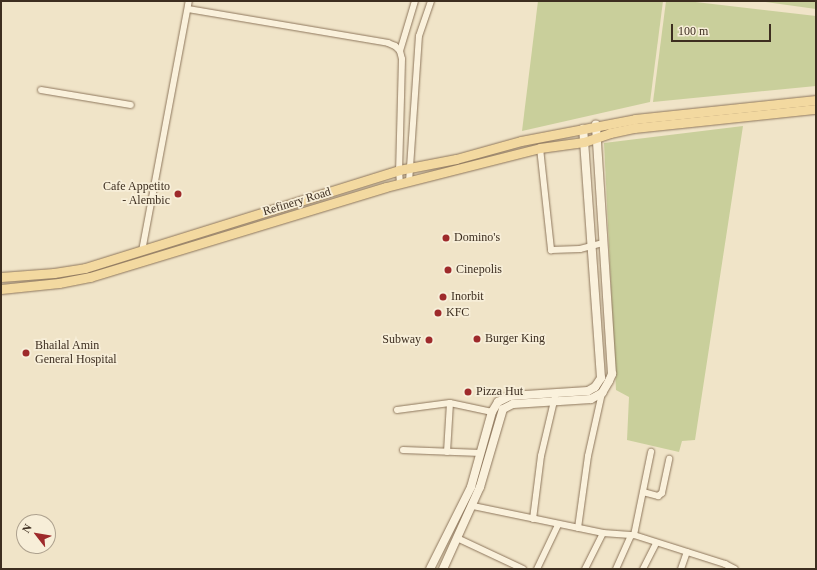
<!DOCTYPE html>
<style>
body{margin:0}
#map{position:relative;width:817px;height:570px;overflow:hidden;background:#f0e4c8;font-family:Georgia,serif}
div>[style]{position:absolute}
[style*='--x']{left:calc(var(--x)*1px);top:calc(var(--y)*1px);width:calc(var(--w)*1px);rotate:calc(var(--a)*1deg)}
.green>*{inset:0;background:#c9cf9b}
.roads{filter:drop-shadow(0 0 1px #8d765c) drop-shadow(0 0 1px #8d765c)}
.street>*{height:6px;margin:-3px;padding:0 3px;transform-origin:3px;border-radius:3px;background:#faf1dc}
.secondary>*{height:8px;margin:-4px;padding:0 4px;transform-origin:4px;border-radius:4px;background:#faf1dc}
.primary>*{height:9px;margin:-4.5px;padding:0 4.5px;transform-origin:4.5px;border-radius:4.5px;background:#f3d9a0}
.dots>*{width:11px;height:11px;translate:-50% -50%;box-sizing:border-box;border:2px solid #f7eed8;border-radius:50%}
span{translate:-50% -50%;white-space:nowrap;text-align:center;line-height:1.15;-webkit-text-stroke:3.5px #f7eed8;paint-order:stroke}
.poi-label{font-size:12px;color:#3d2e20}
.right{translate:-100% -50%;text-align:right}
.left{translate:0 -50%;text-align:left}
.street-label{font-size:12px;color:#3d2e20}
.frame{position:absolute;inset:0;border:2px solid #3d2e20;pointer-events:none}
.north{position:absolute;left:16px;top:514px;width:40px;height:40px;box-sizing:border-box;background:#f7eed8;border:1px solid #ada18e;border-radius:50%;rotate:301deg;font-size:11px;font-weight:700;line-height:16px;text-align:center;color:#3d2e20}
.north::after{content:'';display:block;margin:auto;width:14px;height:18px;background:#9e2a2b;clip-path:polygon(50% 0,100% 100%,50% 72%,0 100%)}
.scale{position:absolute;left:671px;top:24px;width:100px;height:18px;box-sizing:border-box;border:2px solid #3d2e20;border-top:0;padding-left:5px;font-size:12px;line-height:14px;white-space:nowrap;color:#3d2e20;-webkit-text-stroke:3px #f7eed8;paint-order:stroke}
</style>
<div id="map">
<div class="green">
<div style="clip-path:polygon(538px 1px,663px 1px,650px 102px,522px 131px)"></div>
<div style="clip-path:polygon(666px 1px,687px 1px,816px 16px,816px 86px,653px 102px)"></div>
<div style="clip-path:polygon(758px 1px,816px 1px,816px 9px)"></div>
<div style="clip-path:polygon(743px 126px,695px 440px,682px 441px,679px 452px,627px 440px,629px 397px,616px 390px,604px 143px)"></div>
</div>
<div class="roads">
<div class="street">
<div style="--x:188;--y:9;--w:203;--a:9.6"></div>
<div style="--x:388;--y:43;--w:8;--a:23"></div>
<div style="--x:395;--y:46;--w:7;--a:45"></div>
<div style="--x:400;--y:51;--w:8;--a:76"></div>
<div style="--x:402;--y:59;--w:111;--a:91.5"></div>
<div style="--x:399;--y:170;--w:14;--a:86"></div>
<div style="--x:400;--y:51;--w:52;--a:-73.3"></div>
<div style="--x:41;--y:90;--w:91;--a:9.5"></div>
<div style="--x:540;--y:148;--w:103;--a:83.8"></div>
<div style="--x:551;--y:250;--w:29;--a:-2"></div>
<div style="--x:580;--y:249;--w:24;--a:-15"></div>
<div style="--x:409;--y:182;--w:146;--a:-86.1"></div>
<div style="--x:419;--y:36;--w:37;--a:-71"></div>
<div style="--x:142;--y:251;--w:254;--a:-79.4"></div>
<div style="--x:397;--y:410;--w:53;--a:-7.5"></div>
<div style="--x:450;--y:403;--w:43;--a:12.1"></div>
<div style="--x:403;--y:450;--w:78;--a:2.2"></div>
<div style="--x:447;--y:452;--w:49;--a:-86.5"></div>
<div style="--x:643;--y:492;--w:16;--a:15"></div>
<div style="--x:658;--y:496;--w:5;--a:-37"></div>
<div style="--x:662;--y:493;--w:35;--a:-78"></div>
<div style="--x:473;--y:506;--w:133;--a:11.7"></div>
<div style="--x:603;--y:533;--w:31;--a:4"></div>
<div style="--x:634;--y:535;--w:96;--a:17.7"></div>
<div style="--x:725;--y:564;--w:11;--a:27"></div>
<div style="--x:533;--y:519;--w:64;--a:-82.8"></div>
<div style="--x:541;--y:456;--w:61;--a:-76.7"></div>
<div style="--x:578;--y:528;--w:73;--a:-82.1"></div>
<div style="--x:588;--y:456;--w:65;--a:-77.5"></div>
<div style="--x:634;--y:535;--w:85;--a:-78.4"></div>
<div style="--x:457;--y:538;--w:73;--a:25.2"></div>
<div style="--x:537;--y:569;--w:49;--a:-64.5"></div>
<div style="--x:585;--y:569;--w:40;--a:-63.4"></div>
<div style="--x:616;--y:569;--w:37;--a:-66"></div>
<div style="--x:643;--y:569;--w:29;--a:-63"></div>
<div style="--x:681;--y:569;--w:18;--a:-71"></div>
</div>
<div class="secondary">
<div style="--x:430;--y:569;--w:92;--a:-63.4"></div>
<div style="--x:471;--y:487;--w:78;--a:-74.4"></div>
<div style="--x:492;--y:412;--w:12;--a:-59"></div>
<div style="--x:498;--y:402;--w:13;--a:-27"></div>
<div style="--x:510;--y:396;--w:78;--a:-3.7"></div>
<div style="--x:588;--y:391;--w:8;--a:-30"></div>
<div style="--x:595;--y:387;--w:11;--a:-56"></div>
<div style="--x:601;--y:378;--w:250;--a:-94.1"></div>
<div style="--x:443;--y:569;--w:90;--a:-65.7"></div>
<div style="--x:480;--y:487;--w:81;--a:-73.6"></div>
<div style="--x:503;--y:409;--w:11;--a:-27"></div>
<div style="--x:513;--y:404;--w:78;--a:-3.7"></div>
<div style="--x:591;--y:399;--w:13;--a:-29"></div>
<div style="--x:602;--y:393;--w:14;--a:-60"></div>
<div style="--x:609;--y:381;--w:8;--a:-67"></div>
<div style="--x:612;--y:374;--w:250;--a:-93.7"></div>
</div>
<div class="primary">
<div style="--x:1;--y:277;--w:53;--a:-4.3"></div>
<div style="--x:54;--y:273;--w:31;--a:-9"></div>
<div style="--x:85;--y:268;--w:329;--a:-17.3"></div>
<div style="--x:399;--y:170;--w:58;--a:-10.9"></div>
<div style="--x:456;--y:159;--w:67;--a:-15.5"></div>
<div style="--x:521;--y:141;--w:116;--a:-10.9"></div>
<div style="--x:635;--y:119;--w:182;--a:-6"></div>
<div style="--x:1;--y:289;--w:58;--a:-5.9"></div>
<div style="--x:59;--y:283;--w:32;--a:-11"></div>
<div style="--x:90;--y:277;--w:309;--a:-16.9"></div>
<div style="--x:386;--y:187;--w:159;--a:-14.2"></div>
<div style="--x:540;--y:148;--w:44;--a:-7.8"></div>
<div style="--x:584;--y:142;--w:28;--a:-19"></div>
<div style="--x:610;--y:133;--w:25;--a:-12"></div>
<div style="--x:634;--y:128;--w:183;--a:-6"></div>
</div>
</div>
<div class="dots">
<div style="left:178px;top:194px;background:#9e2a2b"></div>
<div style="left:446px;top:238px;background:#9e2a2b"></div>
<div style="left:448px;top:270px;background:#9e2a2b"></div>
<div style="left:443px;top:297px;background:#9e2a2b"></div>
<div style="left:438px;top:313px;background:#9e2a2b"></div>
<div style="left:477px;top:339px;background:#9e2a2b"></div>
<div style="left:429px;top:340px;background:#9e2a2b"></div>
<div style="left:26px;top:353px;background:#9e2a2b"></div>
<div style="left:468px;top:392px;background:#9e2a2b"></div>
</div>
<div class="poi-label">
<span class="right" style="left:170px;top:194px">Cafe Appetito<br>- Alembic</span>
<span class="left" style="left:454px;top:238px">Domino's</span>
<span class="left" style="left:456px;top:270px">Cinepolis</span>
<span class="left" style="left:451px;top:297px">Inorbit</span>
<span class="left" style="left:446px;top:313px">KFC</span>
<span class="left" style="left:485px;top:339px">Burger King</span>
<span class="right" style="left:421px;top:340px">Subway</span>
<span class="left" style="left:35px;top:353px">Bhailal Amin<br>General Hospital</span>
<span class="left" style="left:476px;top:392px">Pizza Hut</span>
</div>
<div class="street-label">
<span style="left:297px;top:202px;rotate:-17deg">Refinery Road</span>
</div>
<div class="frame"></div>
<div class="north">N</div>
<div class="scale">100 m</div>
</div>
